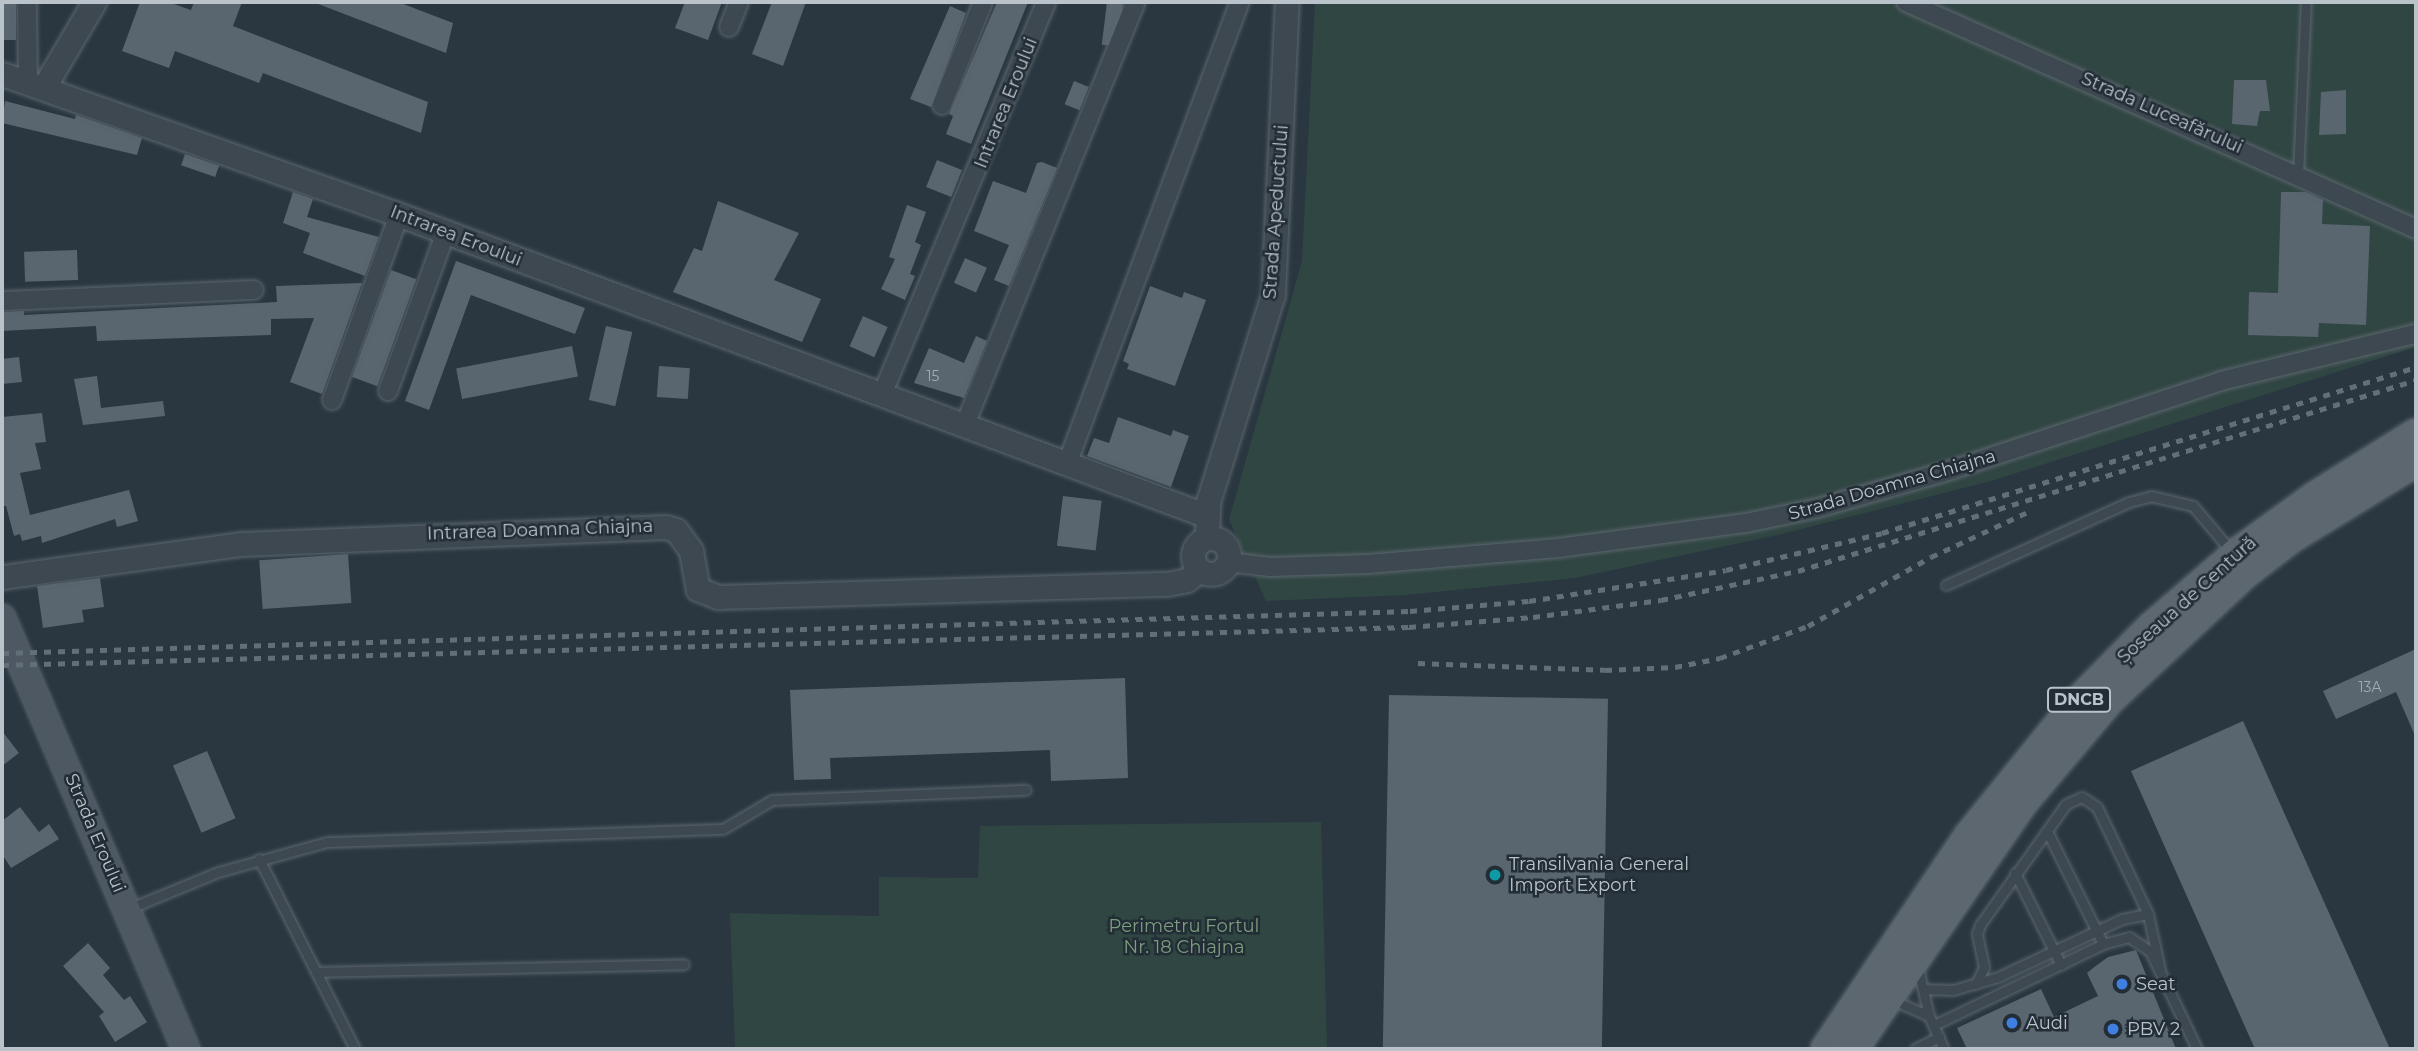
<!DOCTYPE html>
<meta charset="utf-8">
<style>
body{margin:0}
#map{position:relative;width:2418px;height:1051px;overflow:hidden;background:#2a3740;font-family:Montserrat,sans-serif}
div>[style]{position:absolute}
[style*='--x']{left:calc(var(--x)*1px);top:calc(var(--y)*1px);width:calc(var(--w)*1px);rotate:calc(var(--a)*1deg)}
.green>*{inset:0;background:#304643}
.building>*{inset:0;background:#59656f;transform-origin:0 0}
.roads{filter:drop-shadow(0 0 2px #5c666d) drop-shadow(0 0 2px #5c666d)}
.service>*{height:9px;margin:-4.5px;padding:0 4.5px;transform-origin:4.5px;border-radius:4.5px;background:#3e4850}
.minor>*{height:18px;margin:-9px;padding:0 9px;transform-origin:9px;border-radius:9px;background:#3e4850}
.tertiary>*{height:23px;margin:-11.5px;padding:0 11.5px;transform-origin:11.5px;border-radius:11.5px;background:#3e4850}
.tertiary>.ring{margin:-11.5px;padding:0;box-sizing:content-box;background:none;border:23px solid #3e4850;border-radius:50%}
.secondary>*{height:26px;margin:-13px;padding:0 13px;transform-origin:13px;border-radius:13px;background:#4d5863}
.primary>*{height:30px;margin:-15px;padding:0 15px;transform-origin:15px;border-radius:15px;background:#5c6770}
.rail>*{height:5px;margin-top:-2.5px;transform-origin:0;background:repeating-linear-gradient(90deg,#636f78 0 7px,transparent 0 14px)}
.dots>*{width:19px;height:19px;translate:-50% -50%;box-sizing:border-box;border:4px solid #232d35;border-radius:50%}
span{translate:-50% -50%;white-space:nowrap;text-align:center;line-height:1.15;-webkit-text-stroke:5px #232d35;paint-order:stroke}
.number-label{font-size:14px;color:#a2acb3}
.number-label span{-webkit-text-stroke-width:0}
.shield-label span{padding:2px 5px;background:#232d35;border:2px solid;border-radius:5px;-webkit-text-stroke-width:0}
.shield-label{font-size:16px;color:#bbc3ca;font-weight:700}
.street-label{font-size:18px;color:#bbc3ca}
.poi-label{font-size:18px;color:#bbc3ca}
.left{translate:0 -50%;text-align:left}
.park-label{font-size:18px;color:#7c9d7f}
.frame{position:absolute;inset:0;border:4px solid #bbc3ca;pointer-events:none}
</style>
<div id="map">
<div class="green">
<div style="clip-path:polygon(1315px 2px,2416px 2px,2416px 347px,1991px 481px,1782px 534px,1575px 578px,1406px 595px,1266px 601px,1229px 520px,1302px 261px)"></div>
<div style="clip-path:polygon(1321px 822px,1327px 1049px,735px 1049px,730px 913px,879px 916px,879px 877px,978px 878px,980px 826px)"></div>
</div>
<div class="building">
<div style="left:2px;top:2px;width:14px;height:38px"></div>
<div style="clip-path:polygon(140px 2px,168px 2px,191px 10px,194px 2px,242px 2px,233px 26px,428px 102px,421px 133px,263px 73px,259px 83px,175px 51px,169px 68px,122px 51px)"></div>
<div style="clip-path:polygon(313px 2px,398px 2px,453px 23px,446px 53px)"></div>
<div style="clip-path:polygon(685px 2px,722px 2px,708px 40px,675px 28px)"></div>
<div style="clip-path:polygon(772px 2px,806px 2px,783px 66px,752px 54px)"></div>
<div style="clip-path:polygon(997px 2px,1028px 2px,971px 144px,946px 134px,953px 116px,949px 114px)"></div>
<div style="left:1107px;top:2px;width:16px;height:43px;rotate:7deg"></div>
<div style="clip-path:polygon(950px 6px,966px 13px,931px 107px,910px 99px)"></div>
<div style="clip-path:polygon(2234px 80px,2266px 80px,2270px 111px,2260px 111px,2257px 126px,2232px 124px)"></div>
<div style="left:1074px;top:81px;width:16px;height:25px;rotate:22deg"></div>
<div style="clip-path:polygon(2346px 90px,2346px 134px,2319px 135px,2321px 92px)"></div>
<div style="clip-path:polygon(5px 101px,75px 119px,76px 115px,142px 138px,137px 155px,2px 123px)"></div>
<div style="left:185px;top:154px;width:36px;height:12px;rotate:19deg"></div>
<div style="left:937px;top:160px;width:27px;height:29px;rotate:22deg"></div>
<div style="clip-path:polygon(1042px 162px,1057px 168px,1009px 286px,994px 280px,1009px 245px,974px 231px,993px 181px,1026px 193px,1037px 163px)"></div>
<div style="clip-path:polygon(293px 192px,313px 199px,307px 217px,379px 237px,365px 276px,303px 253px,310px 233px,283px 223px)"></div>
<div style="clip-path:polygon(2281px 192px,2306px 192px,2323px 200px,2322px 224px,2370px 226px,2366px 325px,2319px 323px,2318px 337px,2248px 335px,2249px 292px,2278px 293px)"></div>
<div style="clip-path:polygon(718px 201px,799px 233px,774px 280px,821px 299px,802px 342px,673px 292px,694px 248px,702px 251px)"></div>
<div style="clip-path:polygon(907px 205px,926px 212px,915px 242px,921px 245px,910px 274px,915px 276px,905px 300px,881px 289px,895px 259px,889px 257px)"></div>
<div style="left:77px;top:250px;width:30px;height:53px;rotate:88deg"></div>
<div style="left:965px;top:258px;width:24px;height:27px;rotate:24deg"></div>
<div style="clip-path:polygon(456px 261px,585px 308px,575px 334px,471px 295px,429px 410px,405px 401px)"></div>
<div style="left:391px;top:270px;width:27px;height:114px;rotate:20deg"></div>
<div style="clip-path:polygon(362px 283px,322px 394px,290px 382px,314px 318px,271px 319px,271px 335px,97px 341px,96px 326px,2px 331px,2px 312px,24px 311px,24px 315px,277px 302px,276px 286px)"></div>
<div style="clip-path:polygon(1150px 286px,1182px 298px,1184px 292px,1206px 300px,1175px 386px,1127px 369px,1129px 364px,1123px 361px)"></div>
<div style="left:863px;top:316px;width:27px;height:33px;rotate:24deg"></div>
<div style="left:606px;top:326px;width:27px;height:76px;rotate:13deg"></div>
<div style="clip-path:polygon(976px 336px,987px 341px,964px 398px,914px 383px,929px 348px,964px 363px)"></div>
<div style="left:572px;top:346px;width:31px;height:118px;rotate:79deg"></div>
<div style="clip-path:polygon(19px 357px,22px 382px,2px 384px,2px 359px)"></div>
<div style="left:659px;top:366px;width:31px;height:31px;rotate:4deg"></div>
<div style="clip-path:polygon(97px 376px,101px 408px,163px 401px,165px 416px,83px 425px,74px 379px)"></div>
<div style="clip-path:polygon(42px 413px,46px 442px,35px 443px,41px 469px,20px 473px,30px 515px,129px 490px,138px 521px,117px 527px,115px 519px,42px 543px,41px 536px,22px 541px,20px 534px,14px 536px,6px 506px,2px 506px,2px 417px)"></div>
<div style="clip-path:polygon(1118px 417px,1171px 436px,1173px 430px,1189px 436px,1171px 487px,1087px 456px,1094px 438px,1109px 443px)"></div>
<div style="left:1063px;top:496px;width:39px;height:50px;rotate:7deg"></div>
<div style="left:348px;top:554px;width:49px;height:89px;rotate:86deg"></div>
<div style="clip-path:polygon(100px 578px,104px 607px,82px 610px,84px 622px,43px 628px,37px 586px)"></div>
<div style="clip-path:polygon(2416px 649px,2416px 738px,2396px 692px,2336px 719px,2323px 691px)"></div>
<div style="clip-path:polygon(1125px 678px,1128px 778px,1051px 781px,1050px 750px,830px 758px,831px 779px,794px 780px,790px 690px)"></div>
<div style="left:1389px;top:695px;width:219px;height:354px;rotate:1deg"></div>
<div style="clip-path:polygon(2243px 721px,2390px 1049px,2255px 1049px,2131px 771px)"></div>
<div style="clip-path:polygon(2px 731px,19px 753px,2px 766px)"></div>
<div style="left:207px;top:751px;width:73px;height:37px;rotate:67deg"></div>
<div style="clip-path:polygon(20px 807px,39px 832px,49px 824px,59px 839px,11px 868px,2px 854px,2px 821px)"></div>
<div style="clip-path:polygon(88px 943px,110px 968px,103px 975px,124px 1000px,130px 996px,147px 1022px,115px 1042px,99px 1016px,104px 1012px,63px 966px)"></div>
<div style="clip-path:polygon(2136px 950px,2176px 1049px,1967px 1049px,1957px 1028px,2041px 989px,2054px 1017px,2098px 996px,2087px 973px,2093px 968px,2108px 957px)"></div>
</div>
<div class="roads">
<div class="service">
<div style="--x:2298;--y:175;--w:173;--a:-87.4"></div>
<div style="--x:1946;--y:585;--w:201;--a:-24.4"></div>
<div style="--x:2129;--y:502;--w:23;--a:-15"></div>
<div style="--x:2151;--y:496;--w:43;--a:13.4"></div>
<div style="--x:2193;--y:506;--w:59;--a:49.8"></div>
<div style="--x:2047;--y:831;--w:126;--a:63.6"></div>
<div style="--x:259;--y:859;--w:213;--a:63.2"></div>
<div style="--x:2015;--y:873;--w:103;--a:63.4"></div>
<div style="--x:128;--y:909;--w:97;--a:-22.3"></div>
<div style="--x:218;--y:872;--w:113;--a:-15.4"></div>
<div style="--x:327;--y:842;--w:396;--a:-1.9"></div>
<div style="--x:723;--y:829;--w:57;--a:-30.6"></div>
<div style="--x:772;--y:800;--w:254;--a:-2.3"></div>
<div style="--x:1918;--y:968;--w:49;--a:77.1"></div>
<div style="--x:1929;--y:1016;--w:36;--a:66"></div>
<div style="--x:316;--y:972;--w:368;--a:-1.2"></div>
<div style="--x:1976;--y:984;--w:19;--a:-65"></div>
<div style="--x:1984;--y:967;--w:34;--a:-102"></div>
<div style="--x:1977;--y:934;--w:9;--a:-72"></div>
<div style="--x:1980;--y:925;--w:148;--a:-54.6"></div>
<div style="--x:2066;--y:804;--w:17;--a:-24"></div>
<div style="--x:2082;--y:797;--w:18;--a:34"></div>
<div style="--x:2097;--y:807;--w:119;--a:64.5"></div>
<div style="--x:2148;--y:914;--w:57;--a:77.9"></div>
<div style="--x:1923;--y:989;--w:30;--a:2"></div>
<div style="--x:1953;--y:990;--w:47;--a:-16.1"></div>
<div style="--x:1998;--y:977;--w:137;--a:-25.1"></div>
<div style="--x:2122;--y:919;--w:26;--a:-11"></div>
<div style="--x:1893;--y:1000;--w:39;--a:24"></div>
<div style="--x:1934;--y:1025;--w:187;--a:-25.6"></div>
<div style="--x:2103;--y:944;--w:27;--a:-15"></div>
<div style="--x:2129;--y:937;--w:25;--a:34"></div>
<div style="--x:2150;--y:951;--w:109;--a:64.4"></div>
<div style="--x:1915;--y:1049;--w:27;--a:-27"></div>
</div>
<div class="minor">
<div style="--x:27;--y:2;--w:81;--a:89.3"></div>
<div style="--x:1906;--y:2;--w:558;--a:23.99"></div>
<div style="--x:729;--y:27;--w:27;--a:-68"></div>
<div style="--x:942;--y:105;--w:111;--a:-68.3"></div>
<div style="--x:2;--y:301;--w:252;--a:-2.5"></div>
<div style="--x:388;--y:391;--w:169;--a:-70"></div>
<div style="--x:881;--y:397;--w:428;--a:-67.3"></div>
<div style="--x:332;--y:400;--w:197;--a:-70.1"></div>
<div style="--x:964;--y:427;--w:458;--a:-68"></div>
<div style="--x:1067;--y:464;--w:493;--a:-69.5"></div>
<div style="--x:1228;--y:562;--w:42;--a:6.8"></div>
<div style="--x:1270;--y:567;--w:98;--a:-1.8"></div>
<div style="--x:1368;--y:564;--w:191;--a:-4.8"></div>
<div style="--x:1558;--y:548;--w:190;--a:-7.6"></div>
<div style="--x:1746;--y:523;--w:74;--a:-11.8"></div>
<div style="--x:1818;--y:508;--w:138;--a:-15.9"></div>
<div style="--x:1951;--y:470;--w:284;--a:-18.2"></div>
<div style="--x:2221;--y:381;--w:201;--a:-13.6"></div>
</div>
<div class="tertiary">
<div style="--x:2;--y:74;--w:417;--a:19.5"></div>
<div style="--x:395;--y:213;--w:864;--a:20.45"></div>
<div style="--x:44;--y:87;--w:99;--a:-59.5"></div>
<div class="ring" style="left:1193px;top:538px;width:13px;height:13px"></div>
<div style="--x:1207;--y:538;--w:36;--a:-88"></div>
<div style="--x:1208;--y:502;--w:217;--a:-72.6"></div>
<div style="--x:1273;--y:295;--w:293;--a:-87.3"></div>
<div style="--x:2;--y:577;--w:241;--a:-7.9"></div>
<div style="--x:241;--y:544;--w:425;--a:-2.3"></div>
<div style="--x:666;--y:527;--w:10;--a:17"></div>
<div style="--x:676;--y:530;--w:26;--a:54"></div>
<div style="--x:691;--y:551;--w:39;--a:80"></div>
<div style="--x:698;--y:589;--w:22;--a:22"></div>
<div style="--x:718;--y:597;--w:449;--a:-1.7"></div>
<div style="--x:1167;--y:584;--w:20;--a:-11"></div>
<div style="--x:1187;--y:580;--w:16;--a:-40"></div>
</div>
<div class="secondary">
<div style="--x:2;--y:618;--w:469;--a:66.9"></div>
</div>
<div class="primary">
<div style="--x:1826;--y:1049;--w:258;--a:-56.1"></div>
<div style="--x:1970;--y:835;--w:170;--a:-51"></div>
<div style="--x:2077;--y:703;--w:107;--a:-45.4"></div>
<div style="--x:2152;--y:627;--w:110;--a:-40.9"></div>
<div style="--x:2235;--y:555;--w:99;--a:-35.9"></div>
<div style="--x:2315;--y:497;--w:119;--a:-32"></div>
<div style="--x:1853;--y:1049;--w:298;--a:-55.5"></div>
<div style="--x:2022;--y:803;--w:136;--a:-49.8"></div>
<div style="--x:2110;--y:699;--w:185;--a:-43"></div>
<div style="--x:2245;--y:573;--w:59;--a:-37.5"></div>
<div style="--x:2292;--y:537;--w:145;--a:-31.5"></div>
</div>
</div>
<div class="rail">
<div style="--x:2;--y:653;--w:1409;--a:-1.71"></div>
<div style="--x:1410;--y:611;--w:119;--a:-4.8"></div>
<div style="--x:1529;--y:601;--w:199;--a:-8.9"></div>
<div style="--x:1726;--y:570;--w:160;--a:-13.3"></div>
<div style="--x:1882;--y:533;--w:559;--a:-17.27"></div>
<div style="--x:1418;--y:663;--w:187;--a:2.1"></div>
<div style="--x:1605;--y:670;--w:70;--a:-2.5"></div>
<div style="--x:1675;--y:667;--w:46;--a:-11.3"></div>
<div style="--x:1720;--y:658;--w:94;--a:-20"></div>
<div style="--x:1808;--y:626;--w:141;--a:-29.3"></div>
<div style="--x:1931;--y:557;--w:109;--a:-24.9"></div>
<div style="--x:2;--y:665;--w:1408;--a:-1.55"></div>
<div style="--x:1409;--y:627;--w:124;--a:-4.6"></div>
<div style="--x:1533;--y:617;--w:129;--a:-7.6"></div>
<div style="--x:1661;--y:600;--w:140;--a:-12"></div>
<div style="--x:1798;--y:571;--w:647;--a:-17.17"></div>
</div>
<div class="dots">
<div style="left:1495px;top:875px;background:#0f9aa8"></div>
<div style="left:2122px;top:984px;background:#3f7fe0"></div>
<div style="left:2012px;top:1023px;background:#3f7fe0"></div>
<div style="left:2113px;top:1029px;background:#3f7fe0"></div>
</div>
<div class="number-label">
<span style="left:933px;top:376px">15</span>
<span style="left:2370px;top:687px">13A</span>
</div>
<div class="shield-label">
<span style="left:2079px;top:700px">DNCB</span>
</div>
<div class="street-label">
<span style="left:1006px;top:103px;rotate:-68deg">Intrarea Eroului</span>
<span style="left:2162px;top:113px;rotate:24deg">Strada Luceafărului</span>
<span style="left:1276px;top:212px;rotate:-86deg">Strada Apeductului</span>
<span style="left:456px;top:236px;rotate:21deg">Intrarea Eroului</span>
<span style="left:1892px;top:485px;rotate:-16deg">Strada Doamna Chiajna</span>
<span style="left:540px;top:530px;rotate:-2deg">Intrarea Doamna Chiajna</span>
<span style="left:2187px;top:600px;rotate:-42deg">Șoseaua de Centură</span>
<span style="left:95px;top:833px;rotate:67deg">Strada Eroului</span>
</div>
<div class="poi-label">
<span class="left" style="left:1509px;top:875px">Transilvania General<br>Import Export</span>
<span class="left" style="left:2136px;top:984px">Seat</span>
<span class="left" style="left:2026px;top:1023px">Audi</span>
<span class="left" style="left:2127px;top:1029px">PBV 2</span>
</div>
<div class="park-label">
<span style="left:1184px;top:937px">Perimetru Fortul<br>Nr. 18 Chiajna</span>
</div>
<div class="frame"></div>
</div>
